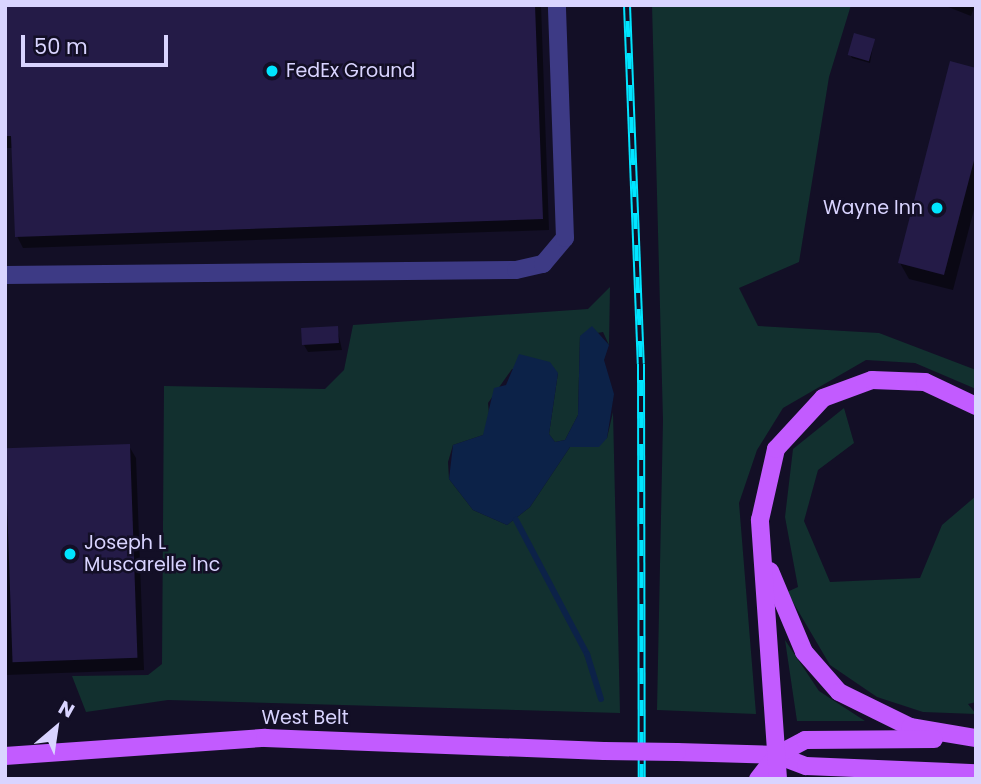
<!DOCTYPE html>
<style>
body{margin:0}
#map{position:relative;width:981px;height:784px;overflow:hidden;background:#130f26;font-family:Poppins,sans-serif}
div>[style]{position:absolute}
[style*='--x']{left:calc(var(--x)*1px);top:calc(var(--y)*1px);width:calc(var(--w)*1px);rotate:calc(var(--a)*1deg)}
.green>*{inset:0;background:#12302f}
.water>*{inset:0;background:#0c2248}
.shadow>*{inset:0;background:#0007}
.stream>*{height:6px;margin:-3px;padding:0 3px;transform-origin:3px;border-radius:3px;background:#0c2248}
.building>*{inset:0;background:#241b47;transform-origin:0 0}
.minor>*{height:18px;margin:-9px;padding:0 9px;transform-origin:9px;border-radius:9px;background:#3d3a85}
.major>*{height:18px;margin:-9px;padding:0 9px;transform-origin:9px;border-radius:9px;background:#c25bff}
.rail>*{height:8px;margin-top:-4px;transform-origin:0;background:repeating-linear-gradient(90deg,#130f26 0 16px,#00e5ff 0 32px);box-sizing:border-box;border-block:2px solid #00e5ff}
.major-bridge>*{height:18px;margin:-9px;padding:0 9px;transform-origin:9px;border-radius:9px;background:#c25bff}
.dots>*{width:19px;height:19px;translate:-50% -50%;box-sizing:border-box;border:4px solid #130f26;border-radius:50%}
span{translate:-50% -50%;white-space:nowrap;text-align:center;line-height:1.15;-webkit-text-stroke:5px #130f26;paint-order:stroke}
.poi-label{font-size:19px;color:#d9d4ff}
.left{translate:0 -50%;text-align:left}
.right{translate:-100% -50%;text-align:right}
.street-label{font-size:19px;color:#d9d4ff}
.frame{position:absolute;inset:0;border:7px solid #d9d4ff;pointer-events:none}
.north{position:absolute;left:21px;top:693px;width:70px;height:70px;-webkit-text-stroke:5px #130f26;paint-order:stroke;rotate:29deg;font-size:19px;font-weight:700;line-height:28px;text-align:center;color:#d9d4ff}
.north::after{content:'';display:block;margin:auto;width:24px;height:32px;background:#d9d4ff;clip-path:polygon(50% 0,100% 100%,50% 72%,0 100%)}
.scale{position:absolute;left:21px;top:35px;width:147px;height:32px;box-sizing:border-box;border:4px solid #d9d4ff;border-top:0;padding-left:9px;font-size:21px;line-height:24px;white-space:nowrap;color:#d9d4ff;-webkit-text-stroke:5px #130f26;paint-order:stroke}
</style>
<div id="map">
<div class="green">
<div style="clip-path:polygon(652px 5px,851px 5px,829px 77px,799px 262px,739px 288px,758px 326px,879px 333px,976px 370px,976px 389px,915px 363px,866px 360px,783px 408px,757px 450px,739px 503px,756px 714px,657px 710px,663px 420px)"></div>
<div style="clip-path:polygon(610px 287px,609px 345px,603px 332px,580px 336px,578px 415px,565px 440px,555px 442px,549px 434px,558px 373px,512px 369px,488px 403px,490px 424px,483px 435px,453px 445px,448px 462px,449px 479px,473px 510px,507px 525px,530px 507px,570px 447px,607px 438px,613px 412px,620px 713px,168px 700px,86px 712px,72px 676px,148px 675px,162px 664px,164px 386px,325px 389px,344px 370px,353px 325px,588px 309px)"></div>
<div style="clip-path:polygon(844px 408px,854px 443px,818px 470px,804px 521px,830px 582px,920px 578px,942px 525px,976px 496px,976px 702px,968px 704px,976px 714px,923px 712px,877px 697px,830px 665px,787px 592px,798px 587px,785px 517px,793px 449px)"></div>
<div style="clip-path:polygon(785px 640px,819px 691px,865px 721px,797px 721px)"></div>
</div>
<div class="water">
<div style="clip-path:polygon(592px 326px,609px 345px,604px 360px,614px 394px,607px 438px,599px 447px,570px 447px,530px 507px,507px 525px,473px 510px,449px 479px,453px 445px,483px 435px,494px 388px,506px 385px,519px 354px,550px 362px,558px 373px,549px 434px,555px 442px,565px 440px,578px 415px,580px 336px)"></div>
</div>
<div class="shadow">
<div style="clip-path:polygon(5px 5px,541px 5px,549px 230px,23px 248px,17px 236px,13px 148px,5px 148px)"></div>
<div style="clip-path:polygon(943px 5px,975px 5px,971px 16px)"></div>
<div style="clip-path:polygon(874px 40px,870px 63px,852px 58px,850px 54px)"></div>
<div style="clip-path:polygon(976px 70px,976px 202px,953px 290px,909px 279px,900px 263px)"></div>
<div style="clip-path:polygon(337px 328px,342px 350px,308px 352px,304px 345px)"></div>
<div style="clip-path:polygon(129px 446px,136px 458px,144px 670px,5px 675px,5px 451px)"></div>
</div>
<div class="stream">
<div style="--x:516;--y:520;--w:152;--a:62.1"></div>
<div style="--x:587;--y:654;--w:47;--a:72.7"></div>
</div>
<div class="building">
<div style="clip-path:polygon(5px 5px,535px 5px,543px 219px,15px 237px,11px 136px,5px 136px)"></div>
<div style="left:854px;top:33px;width:22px;height:23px;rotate:16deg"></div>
<div style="clip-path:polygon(950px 61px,976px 68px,976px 153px,944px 275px,898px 263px)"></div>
<div style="left:338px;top:326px;width:17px;height:37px;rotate:87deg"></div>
<div style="left:130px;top:444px;width:214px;height:125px;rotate:88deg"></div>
</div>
<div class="minor">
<div style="--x:5;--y:275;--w:511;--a:-0.56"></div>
<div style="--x:516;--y:270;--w:28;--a:-13"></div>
<div style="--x:543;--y:264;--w:34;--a:-50"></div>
<div style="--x:565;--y:238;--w:233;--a:-92"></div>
</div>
<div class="major">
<div style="--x:770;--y:571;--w:88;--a:67.2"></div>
<div style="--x:804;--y:652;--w:53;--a:48.8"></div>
<div style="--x:839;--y:692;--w:79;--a:26.2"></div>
<div style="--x:910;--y:727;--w:67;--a:9.5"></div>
<div style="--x:677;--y:752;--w:100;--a:1.7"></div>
<div style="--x:777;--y:755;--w:31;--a:21"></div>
<div style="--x:806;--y:766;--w:170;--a:2.4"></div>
<div style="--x:5;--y:756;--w:261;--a:-4"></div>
<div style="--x:265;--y:738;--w:339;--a:2.2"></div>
<div style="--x:758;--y:779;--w:31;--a:-52"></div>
<div style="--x:777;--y:755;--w:32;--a:-28"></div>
<div style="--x:805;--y:740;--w:129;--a:-0.4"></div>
<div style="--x:778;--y:779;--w:260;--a:-94"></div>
<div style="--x:760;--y:520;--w:73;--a:-77.3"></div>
<div style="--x:776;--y:449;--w:69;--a:-47.3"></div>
<div style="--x:823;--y:398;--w:52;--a:-20.2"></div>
<div style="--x:872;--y:380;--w:53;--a:2.2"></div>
<div style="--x:925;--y:382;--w:56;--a:25.2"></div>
</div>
<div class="rail">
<div style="--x:627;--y:5;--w:359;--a:87.8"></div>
<div style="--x:641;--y:364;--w:415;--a:89.9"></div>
</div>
<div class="major-bridge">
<div style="--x:604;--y:751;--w:73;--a:0.8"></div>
</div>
<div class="dots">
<div style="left:272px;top:71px;background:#00e5ff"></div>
<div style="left:937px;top:208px;background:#00e5ff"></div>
<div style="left:70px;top:554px;background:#00e5ff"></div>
</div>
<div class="poi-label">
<span class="left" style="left:286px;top:71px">FedEx Ground</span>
<span class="right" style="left:923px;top:208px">Wayne Inn</span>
<span class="left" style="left:84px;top:554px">Joseph L<br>Muscarelle Inc</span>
</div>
<div class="street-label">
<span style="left:305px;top:718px">West Belt</span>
</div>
<div class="frame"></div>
<div class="north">N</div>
<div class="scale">50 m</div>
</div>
